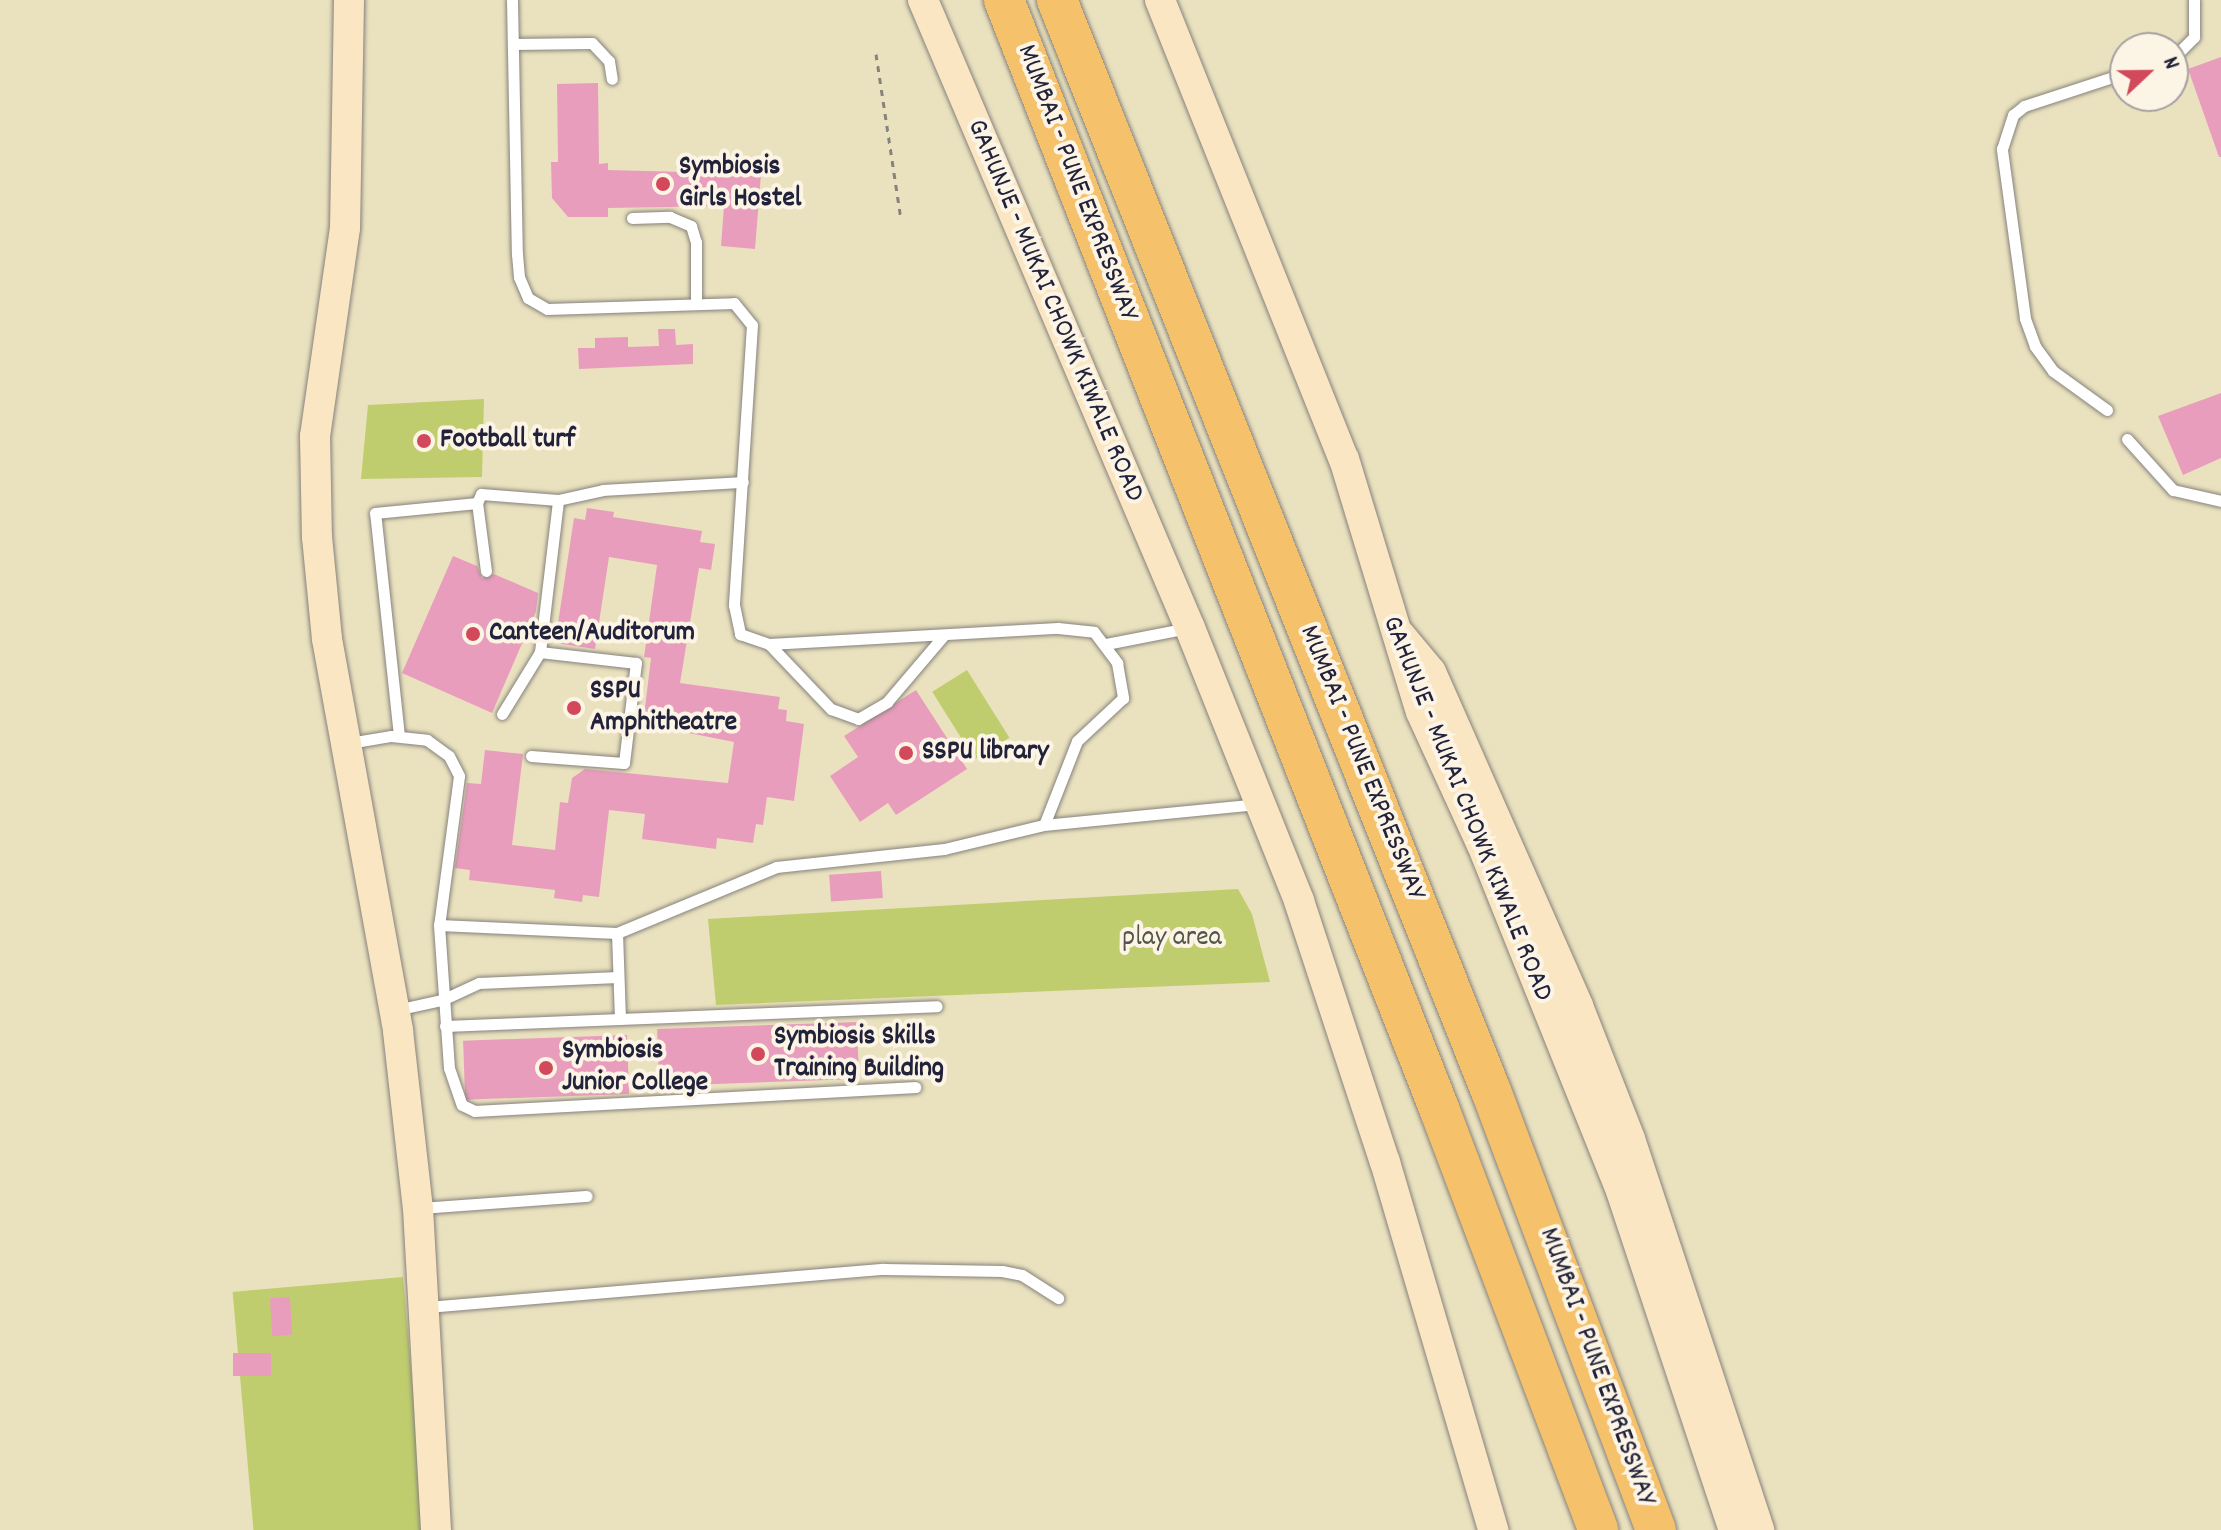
<!DOCTYPE html>
<style>
body{margin:0}
#map{position:relative;width:2221px;height:1530px;overflow:hidden;background:#eae2bf;font-family:Dekko,sans-serif}
div>[style]{position:absolute}
[style*='--x']{left:calc(var(--x)*1px);top:calc(var(--y)*1px);width:calc(var(--w)*1px);rotate:calc(var(--a)*1deg)}
.green>*{inset:0;background:#c0cd6e;transform-origin:0 0}
.building>*{inset:0;background:#e99dbd;transform-origin:0 0}
.path>*{height:3px;margin-top:-1.5px;transform-origin:0;background:repeating-linear-gradient(90deg,#86827d 0 6px,transparent 0 12px)}
.roads{filter:drop-shadow(0 0 2px #86827d) drop-shadow(0 0 2px #86827d)}
.lane>*{height:11px;margin:-5.5px;padding:0 5.5px;transform-origin:5.5px;border-radius:5.5px;background:#fff}
.secondary>*{height:30px;margin:-15px;padding:0 15px;transform-origin:15px;border-radius:15px;background:#fbe6c4}
.highway>*{height:40px;margin:-20px;padding:0 20px;transform-origin:20px;border-radius:20px;background:#f5c16b}
.dots>*{width:22px;height:22px;translate:-50% -50%;box-sizing:border-box;border:4px solid #fcf5e5;border-radius:50%}
span{translate:-50% -50%;white-space:nowrap;text-align:center;line-height:1.15;-webkit-text-stroke:8px #fcf5e5;paint-order:stroke}
.poi-label{font-size:28px;color:#22223b;font-weight:700}
.left{translate:0 -50%;text-align:left}
.street-label{font-size:28px;color:#22223b}
.park-label{font-size:28px;color:#51554a}
.north{position:absolute;left:2109px;top:32px;width:80px;height:80px;box-sizing:border-box;background:#fcf5e5;border:2px solid #a5a1a1;border-radius:50%;rotate:68deg;font-size:22px;font-weight:700;line-height:32px;text-align:center;color:#22223b}
.north::after{content:'';display:block;margin:auto;width:28px;height:36px;background:#d1495b;clip-path:polygon(50% 0,100% 100%,50% 72%,0 100%)}
</style>
<div id="map">
<div class="green">
<div style="clip-path:polygon(484px 399px,482px 477px,361px 479px,368px 405px)"></div>
<div style="left:967px;top:670px;width:80px;height:41px;rotate:58deg"></div>
<div style="clip-path:polygon(1238px 889px,1252px 914px,1270px 982px,716px 1005px,708px 919px)"></div>
<div style="left:403px;top:1277px;width:254px;height:171px;rotate:85deg"></div>
</div>
<div class="building">
<div style="clip-path:polygon(2221px 57px,2221px 157px,2219px 157px,2188px 69px)"></div>
<div style="clip-path:polygon(598px 83px,599px 164px,608px 163px,608px 170px,761px 174px,755px 249px,721px 246px,724px 206px,608px 208px,608px 217px,568px 217px,552px 198px,551px 162px,558px 162px,557px 84px)"></div>
<div style="clip-path:polygon(658px 329px,675px 329px,676px 345px,693px 344px,693px 364px,579px 369px,578px 348px,595px 348px,595px 338px,628px 337px,628px 347px,659px 346px)"></div>
<div style="clip-path:polygon(2221px 393px,2221px 458px,2183px 475px,2158px 416px)"></div>
<div style="clip-path:polygon(587px 508px,614px 512px,613px 517px,702px 531px,700px 542px,715px 544px,711px 570px,699px 568px,680px 683px,780px 697px,778px 709px,787px 710px,786px 721px,804px 724px,794px 801px,767px 797px,763px 825px,756px 824px,753px 843px,717px 838px,716px 849px,642px 839px,645px 814px,609px 810px,599px 897px,583px 895px,582px 902px,554px 898px,555px 890px,469px 880px,470px 870px,455px 868px,467px 783px,481px 784px,485px 750px,523px 754px,512px 845px,555px 850px,560px 802px,568px 803px,572px 778px,585px 769px,728px 783px,734px 742px,643px 724px,651px 658px,644px 657px,657px 565px,609px 557px,595px 649px,555px 643px,574px 518px,585px 520px)"></div>
<div style="clip-path:polygon(453px 556px,477px 566px,482px 578px,494px 574px,538px 593px,536px 611px,492px 713px,402px 673px)"></div>
<div style="clip-path:polygon(916px 690px,967px 769px,896px 815px,888px 803px,860px 822px,830px 776px,858px 757px,844px 736px)"></div>
<div style="left:881px;top:871px;width:27px;height:52px;rotate:86deg"></div>
<div style="left:857px;top:1022px;width:57px;height:200px;rotate:88deg"></div>
<div style="left:627px;top:1035px;width:59px;height:164px;rotate:88deg"></div>
<div style="left:290px;top:1297px;width:38px;height:20px;rotate:87deg"></div>
<div style="left:271px;top:1353px;width:23px;height:38px;rotate:90deg"></div>
</div>
<div class="path">
<div style="--x:876;--y:54;--w:167;--a:81.4"></div>
</div>
<div class="roads">
<div class="lane">
<div style="--x:512;--y:0;--w:254;--a:88.9"></div>
<div style="--x:517;--y:254;--w:23;--a:85"></div>
<div style="--x:519;--y:277;--w:23;--a:67"></div>
<div style="--x:528;--y:298;--w:22;--a:30"></div>
<div style="--x:547;--y:309;--w:187;--a:-1.8"></div>
<div style="--x:734;--y:303;--w:28;--a:51"></div>
<div style="--x:752;--y:325;--w:281;--a:93.7"></div>
<div style="--x:734;--y:605;--w:30;--a:78"></div>
<div style="--x:740;--y:634;--w:31;--a:19"></div>
<div style="--x:769;--y:644;--w:289;--a:-3.2"></div>
<div style="--x:1058;--y:628;--w:36;--a:6"></div>
<div style="--x:1094;--y:632;--w:39;--a:53"></div>
<div style="--x:1117;--y:663;--w:36;--a:80"></div>
<div style="--x:1123;--y:698;--w:63;--a:136.9"></div>
<div style="--x:1077;--y:741;--w:90;--a:111.4"></div>
<div style="--x:513;--y:44;--w:79;--a:-0.7"></div>
<div style="--x:592;--y:43;--w:25;--a:47"></div>
<div style="--x:609;--y:61;--w:18;--a:81"></div>
<div style="--x:2173;--y:58;--w:30;--a:-45"></div>
<div style="--x:2194;--y:37;--w:37;--a:-90"></div>
<div style="--x:632;--y:218;--w:38;--a:-2"></div>
<div style="--x:670;--y:217;--w:23;--a:23"></div>
<div style="--x:691;--y:226;--w:17;--a:73"></div>
<div style="--x:696;--y:242;--w:61;--a:90"></div>
<div style="--x:2107;--y:410;--w:67;--a:-144.2"></div>
<div style="--x:2053;--y:371;--w:31;--a:-126"></div>
<div style="--x:2035;--y:346;--w:30;--a:-110"></div>
<div style="--x:2025;--y:318;--w:171;--a:-97.8"></div>
<div style="--x:2002;--y:149;--w:36;--a:-72"></div>
<div style="--x:2013;--y:115;--w:14;--a:-39"></div>
<div style="--x:2024;--y:106;--w:106;--a:-18.1"></div>
<div style="--x:2127;--y:439;--w:69;--a:48"></div>
<div style="--x:2173;--y:490;--w:49;--a:12.9"></div>
<div style="--x:486;--y:571;--w:69;--a:-97.5"></div>
<div style="--x:477;--y:503;--w:10;--a:-66"></div>
<div style="--x:481;--y:494;--w:77;--a:4.5"></div>
<div style="--x:558;--y:500;--w:46;--a:-12.5"></div>
<div style="--x:603;--y:490;--w:140;--a:-3.3"></div>
<div style="--x:769;--y:644;--w:90;--a:46.4"></div>
<div style="--x:831;--y:709;--w:29;--a:20"></div>
<div style="--x:858;--y:719;--w:34;--a:-30"></div>
<div style="--x:887;--y:702;--w:88;--a:-49.6"></div>
<div style="--x:1106;--y:644;--w:84;--a:-11"></div>
<div style="--x:502;--y:714;--w:73;--a:-58.5"></div>
<div style="--x:540;--y:652;--w:153;--a:-83.2"></div>
<div style="--x:399;--y:736;--w:224;--a:-96.1"></div>
<div style="--x:375;--y:513;--w:102;--a:-5.6"></div>
<div style="--x:349;--y:743;--w:43;--a:-9.5"></div>
<div style="--x:391;--y:736;--w:36;--a:6"></div>
<div style="--x:427;--y:740;--w:27;--a:36"></div>
<div style="--x:449;--y:756;--w:22;--a:63"></div>
<div style="--x:459;--y:776;--w:150;--a:97.6"></div>
<div style="--x:439;--y:925;--w:143;--a:86"></div>
<div style="--x:449;--y:1068;--w:39;--a:71"></div>
<div style="--x:462;--y:1105;--w:14;--a:25"></div>
<div style="--x:475;--y:1111;--w:441;--a:-3.1"></div>
<div style="--x:531;--y:756;--w:93;--a:4.3"></div>
<div style="--x:624;--y:763;--w:101;--a:-83.2"></div>
<div style="--x:636;--y:663;--w:97;--a:-173.5"></div>
<div style="--x:439;--y:925;--w:178;--a:2.6"></div>
<div style="--x:617;--y:933;--w:172;--a:-22.5"></div>
<div style="--x:776;--y:867;--w:169;--a:-6.1"></div>
<div style="--x:944;--y:849;--w:103;--a:-13.5"></div>
<div style="--x:1044;--y:825;--w:216;--a:-5.6"></div>
<div style="--x:617;--y:933;--w:86;--a:88"></div>
<div style="--x:396;--y:1010;--w:47;--a:-12.3"></div>
<div style="--x:442;--y:1000;--w:41;--a:-24.7"></div>
<div style="--x:479;--y:983;--w:139;--a:-2.5"></div>
<div style="--x:445;--y:1026;--w:492;--a:-2.3"></div>
<div style="--x:419;--y:1208;--w:168;--a:-4.1"></div>
<div style="--x:427;--y:1307;--w:458;--a:-4.8"></div>
<div style="--x:883;--y:1269;--w:119;--a:1"></div>
<div style="--x:1002;--y:1271;--w:20;--a:11"></div>
<div style="--x:1022;--y:1275;--w:43;--a:32.6"></div>
</div>
<div class="secondary">
<div style="--x:349;--y:0;--w:228;--a:91"></div>
<div style="--x:345;--y:228;--w:210;--a:98.2"></div>
<div style="--x:315;--y:436;--w:101;--a:88.9"></div>
<div style="--x:317;--y:537;--w:102;--a:84.4"></div>
<div style="--x:327;--y:639;--w:398;--a:79.7"></div>
<div style="--x:398;--y:1031;--w:178;--a:83.6"></div>
<div style="--x:418;--y:1208;--w:323;--a:86.8"></div>
<div style="--x:923;--y:0;--w:682;--a:66.97"></div>
<div style="--x:1190;--y:628;--w:294;--a:68.2"></div>
<div style="--x:1299;--y:901;--w:275;--a:71.8"></div>
<div style="--x:1385;--y:1162;--w:384;--a:73.6"></div>
<div style="--x:1160;--y:0;--w:495;--a:68.2"></div>
<div style="--x:1344;--y:459;--w:264;--a:73.1"></div>
<div style="--x:1421;--y:712;--w:146;--a:65.4"></div>
<div style="--x:1482;--y:845;--w:373;--a:68.1"></div>
<div style="--x:1621;--y:1191;--w:357;--a:71.6"></div>
<div style="--x:1400;--y:635;--w:48;--a:50"></div>
<div style="--x:1431;--y:672;--w:365;--a:66.2"></div>
<div style="--x:1578;--y:1006;--w:143;--a:68.6"></div>
<div style="--x:1630;--y:1139;--w:412;--a:71.7"></div>
</div>
<div class="highway">
<div style="--x:1004;--y:0;--w:1193;--a:68.57"></div>
<div style="--x:1440;--y:1111;--w:448;--a:69.3"></div>
<div style="--x:1057;--y:0;--w:1174;--a:68.31"></div>
<div style="--x:1491;--y:1091;--w:469;--a:69.4"></div>
</div>
</div>
<div class="dots">
<div style="left:663px;top:184px;background:#d1495b"></div>
<div style="left:424px;top:441px;background:#d1495b"></div>
<div style="left:473px;top:634px;background:#d1495b"></div>
<div style="left:574px;top:708px;background:#d1495b"></div>
<div style="left:906px;top:753px;background:#d1495b"></div>
<div style="left:758px;top:1054px;background:#d1495b"></div>
<div style="left:546px;top:1068px;background:#d1495b"></div>
</div>
<div class="poi-label">
<span class="left" style="left:679px;top:184px">Symbiosis<br>Girls Hostel</span>
<span class="left" style="left:440px;top:441px">Football turf</span>
<span class="left" style="left:489px;top:634px">Canteen/Auditorum</span>
<span class="left" style="left:590px;top:708px">SSPU<br>Amphitheatre</span>
<span class="left" style="left:922px;top:753px">SSPU library</span>
<span class="left" style="left:774px;top:1054px">Symbiosis Skills<br>Training Building</span>
<span class="left" style="left:562px;top:1068px">Symbiosis<br>Junior College</span>
</div>
<div class="street-label">
<span style="left:1076px;top:183px;rotate:69deg">MUMBAI - PUNE EXPRESSWAY</span>
<span style="left:1054px;top:311px;rotate:67deg">GAHUNJE - MUKAI CHOWK KIWALE ROAD</span>
<span style="left:1361px;top:763px;rotate:68deg">MUMBAI - PUNE EXPRESSWAY</span>
<span style="left:1466px;top:809px;rotate:68deg">GAHUNJE - MUKAI CHOWK KIWALE ROAD</span>
<span style="left:1596px;top:1367px;rotate:70deg">MUMBAI - PUNE EXPRESSWAY</span>
</div>
<div class="park-label">
<span style="left:1172px;top:939px">play area</span>
</div>
<div class="north">N</div>
</div>
